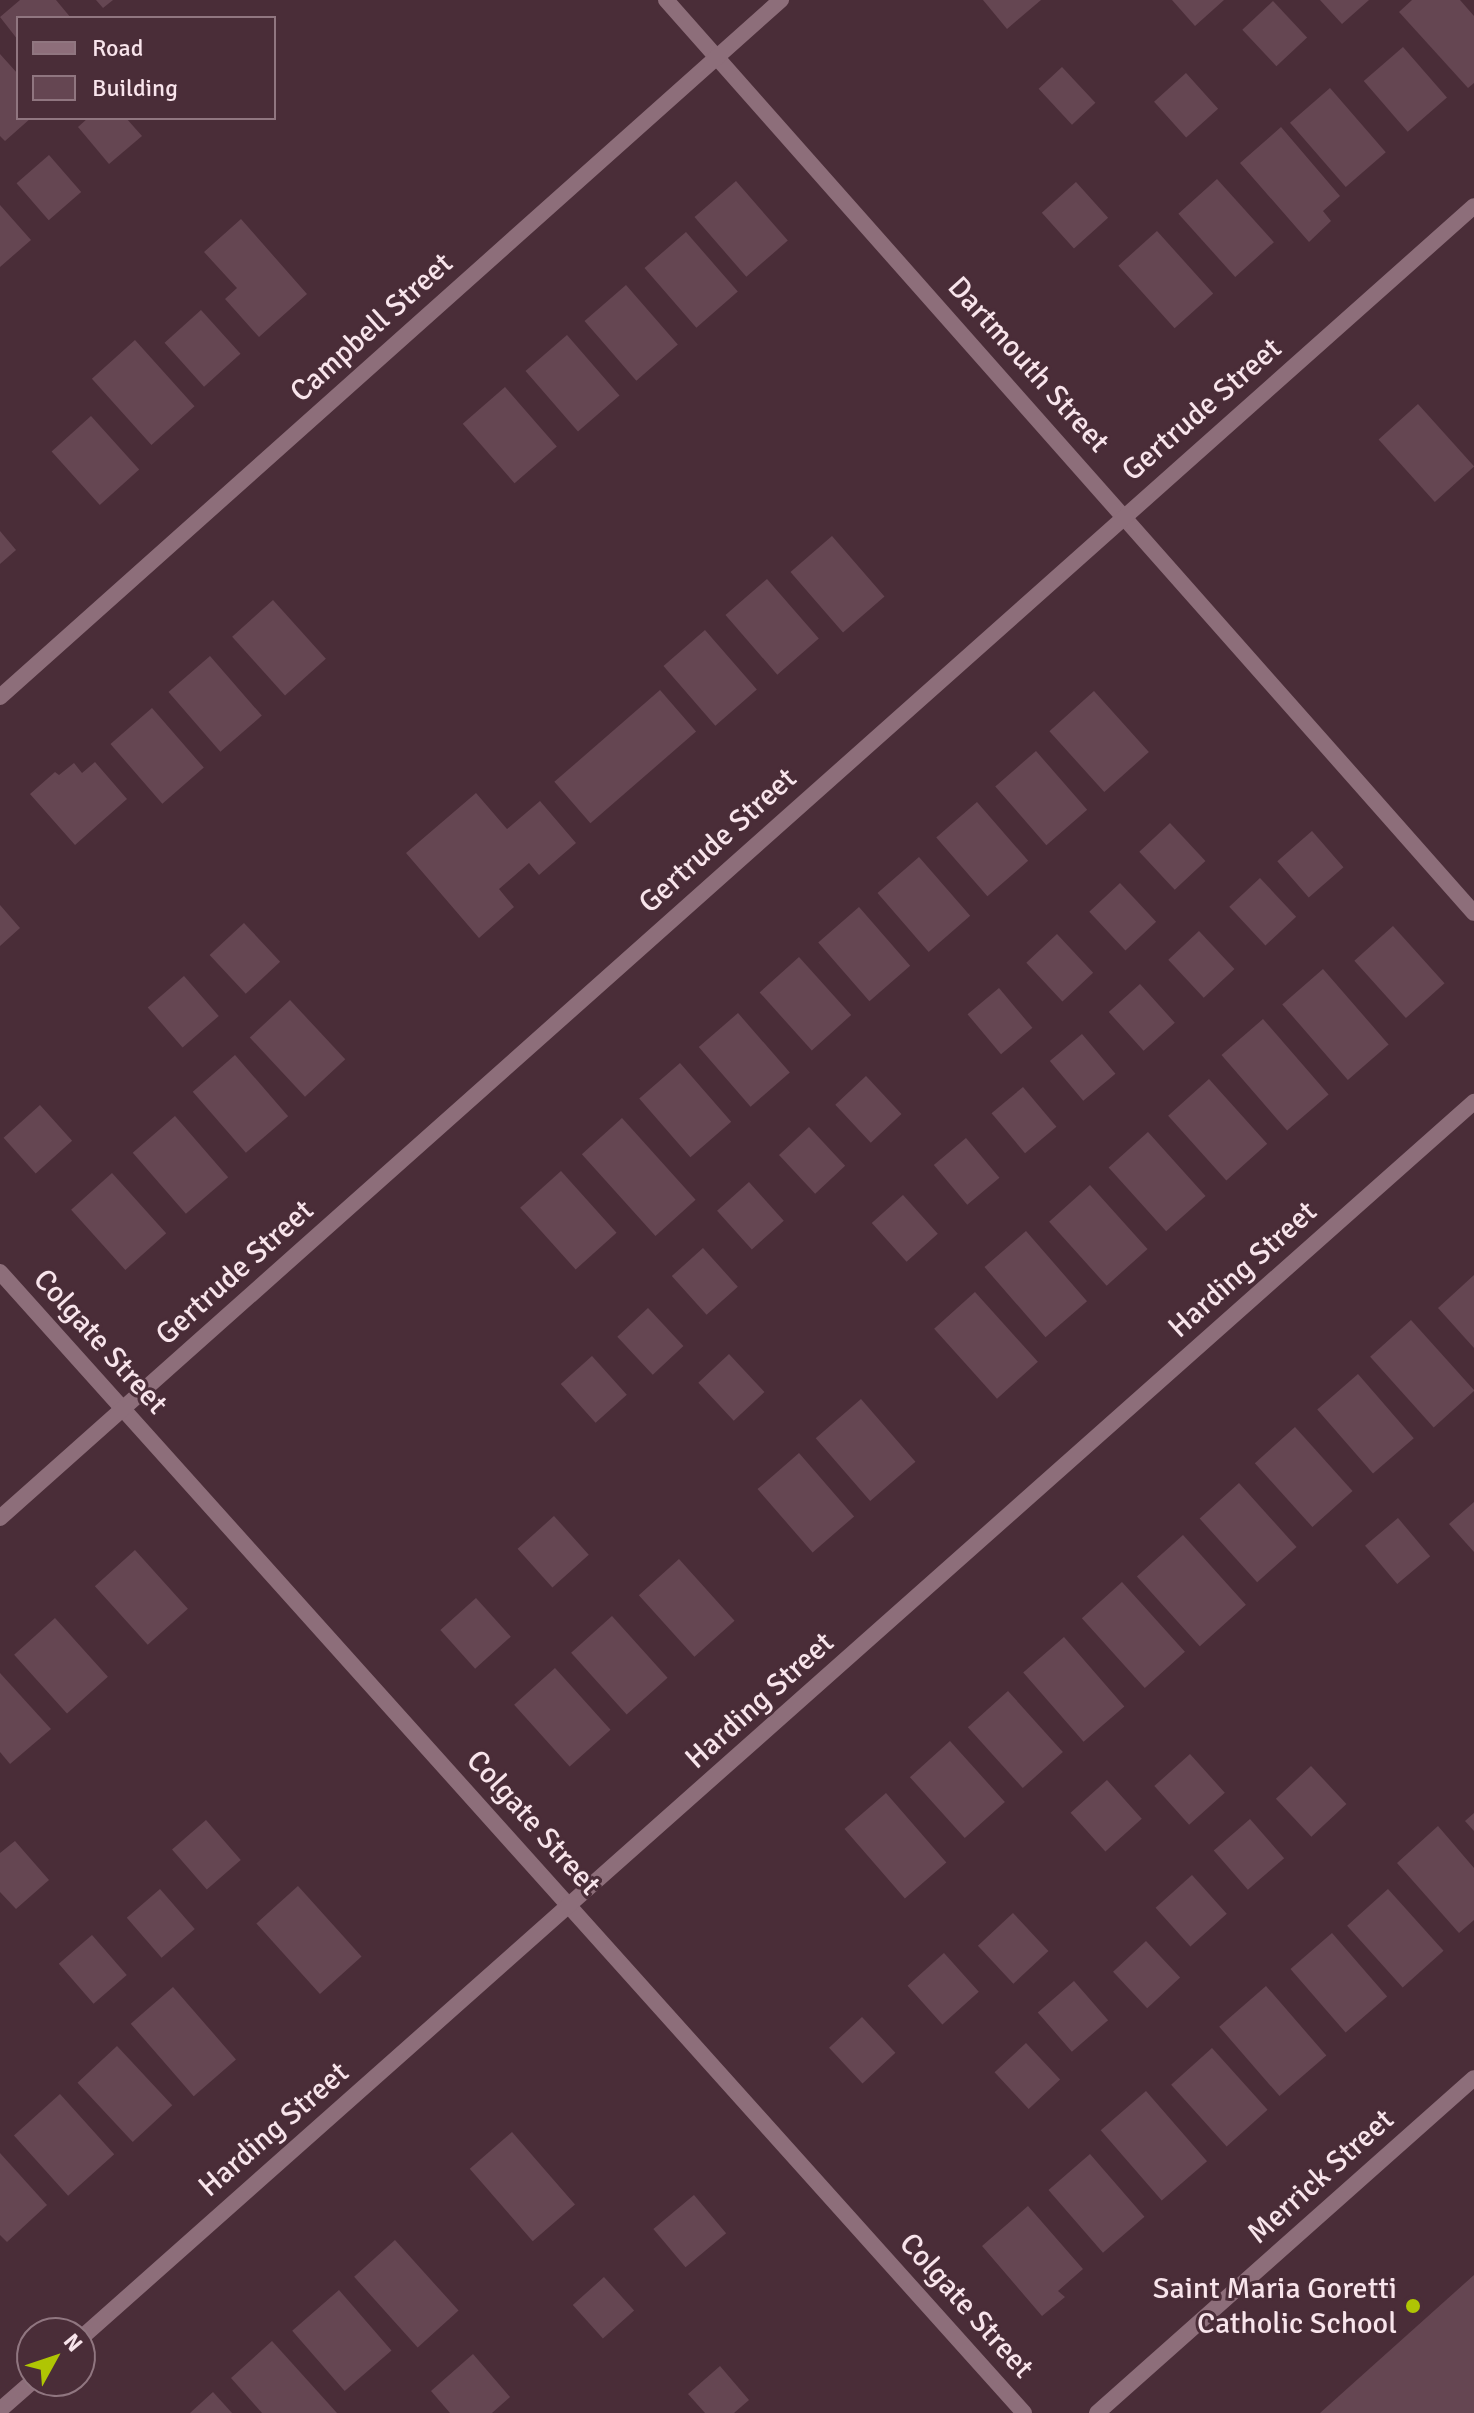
<!DOCTYPE html>
<style>
body{margin:0}
#map{position:relative;width:1474px;height:2413px;overflow:hidden;background:#4a2d38;font-family:Signika,sans-serif}
div>[style]{position:absolute}
[style*='--x']{left:calc(var(--x)*1px);top:calc(var(--y)*1px);width:calc(var(--w)*1px);rotate:calc(var(--a)*1deg)}
.building>*{inset:0;background:#654652;transform-origin:0 0}
.street>*{height:16px;margin:-8px;padding:0 8px;transform-origin:8px;border-radius:8px;background:#8d6e7a}
.dots>*{width:22px;height:22px;translate:-50% -50%;box-sizing:border-box;border:4px solid #4a2d38;border-radius:50%}
span{translate:-50% -50%;white-space:nowrap;text-align:center;line-height:1.15;-webkit-text-stroke:6px #4a2d38;paint-order:stroke}
.street-label{font-size:30px;color:#f8e4eb}
.poi-label{font-size:30px;color:#f8e4eb}
.right{translate:-100% -50%;text-align:right}
.legend{position:absolute;left:16px;top:16px;width:260px;height:104px;box-sizing:border-box;background:#4a2d38;border:2px solid #907680;margin:0;padding:10px 14px;list-style:none;font-size:24px;color:#f8e4eb}
.legend li{display:flex;align-items:center;gap:16px;height:40px}
.legend b{width:40px;border:2px solid #907680}
.north{position:absolute;left:16px;top:2317px;width:80px;height:80px;box-sizing:border-box;background:#4a2d38;border:2px solid #907680;border-radius:50%;rotate:50deg;font-size:22px;font-weight:700;line-height:32px;text-align:center;color:#f8e4eb}
.north::after{content:'';display:block;margin:auto;width:28px;height:36px;background:#afc504;clip-path:polygon(50% 0,100% 100%,50% 72%,0 100%)}
</style>
<div id="map">
<div class="building">
<div style="clip-path:polygon(20px 0,56px 0,71px 18px,18px 18px,18px 40px,0 17px)"></div>
<div style="clip-path:polygon(96px 0,113px 0,103px 8px)"></div>
<div style="clip-path:polygon(983px 0,1041px 0,1007px 29px)"></div>
<div style="clip-path:polygon(1172px 0,1224px 0,1195px 26px)"></div>
<div style="clip-path:polygon(1320px 0,1369px 0,1342px 24px)"></div>
<div style="clip-path:polygon(1412px 0,1460px 0,1474px 16px,1474px 83px,1468px 88px,1399px 12px)"></div>
<div style="left:1273px;top:1px;width:50px;height:42px;rotate:47deg"></div>
<div style="left:1403px;top:47px;width:67px;height:52px;rotate:49deg"></div>
<div style="clip-path:polygon(0 54px,18px 74px,18px 118px,31px 118px,5px 141px,0 136px)"></div>
<div style="left:1062px;top:67px;width:49px;height:32px;rotate:47deg"></div>
<div style="left:1186px;top:73px;width:48px;height:43px;rotate:48deg"></div>
<div style="left:1330px;top:88px;width:85px;height:53px;rotate:49deg"></div>
<div style="clip-path:polygon(88px 118px,126px 118px,142px 136px,109px 164px,78px 127px)"></div>
<div style="clip-path:polygon(1281px 127px,1340px 196px,1323px 211px,1331px 221px,1309px 242px,1240px 163px)"></div>
<div style="left:49px;top:155px;width:49px;height:43px;rotate:49deg"></div>
<div style="left:1217px;top:179px;width:85px;height:52px;rotate:48deg"></div>
<div style="left:736px;top:181px;width:79px;height:55px;rotate:49deg"></div>
<div style="left:1076px;top:182px;width:48px;height:46px;rotate:48deg"></div>
<div style="clip-path:polygon(0 205px,31px 240px,0 267px)"></div>
<div style="clip-path:polygon(241px 219px,307px 294px,259px 337px,225px 299px,237px 288px,204px 252px)"></div>
<div style="left:1157px;top:231px;width:84px;height:52px;rotate:48deg"></div>
<div style="left:686px;top:232px;width:79px;height:55px;rotate:49deg"></div>
<div style="left:626px;top:285px;width:79px;height:55px;rotate:49deg"></div>
<div style="left:201px;top:310px;width:59px;height:49px;rotate:48deg"></div>
<div style="left:567px;top:335px;width:80px;height:55px;rotate:49deg"></div>
<div style="left:135px;top:340px;width:89px;height:58px;rotate:48deg"></div>
<div style="left:505px;top:387px;width:79px;height:56px;rotate:49deg"></div>
<div style="left:1418px;top:404px;width:84px;height:53px;rotate:48deg"></div>
<div style="left:91px;top:416px;width:72px;height:53px;rotate:48deg"></div>
<div style="clip-path:polygon(0 531px,16px 550px,0 564px)"></div>
<div style="left:832px;top:536px;width:80px;height:55px;rotate:49deg"></div>
<div style="left:767px;top:579px;width:79px;height:55px;rotate:49deg"></div>
<div style="left:273px;top:600px;width:79px;height:55px;rotate:48deg"></div>
<div style="left:705px;top:630px;width:79px;height:55px;rotate:49deg"></div>
<div style="left:210px;top:656px;width:79px;height:55px;rotate:49deg"></div>
<div style="left:660px;top:690px;width:55px;height:140px;rotate:49deg"></div>
<div style="left:1094px;top:691px;width:82px;height:60px;rotate:48deg"></div>
<div style="left:152px;top:708px;width:79px;height:55px;rotate:49deg"></div>
<div style="left:1036px;top:751px;width:78px;height:54px;rotate:49deg"></div>
<div style="clip-path:polygon(95px 762px,127px 799px,75px 845px,30px 794px,55px 772px,59px 775px,74px 763px,82px 773px)"></div>
<div style="clip-path:polygon(476px 793px,507px 829px,540px 801px,576px 843px,539px 875px,529px 863px,499px 889px,514px 907px,479px 938px,406px 853px)"></div>
<div style="left:977px;top:802px;width:78px;height:54px;rotate:49deg"></div>
<div style="left:1170px;top:823px;width:52px;height:42px;rotate:47deg"></div>
<div style="left:1312px;top:831px;width:48px;height:46px;rotate:49deg"></div>
<div style="left:919px;top:857px;width:78px;height:55px;rotate:49deg"></div>
<div style="left:1260px;top:878px;width:53px;height:42px;rotate:47deg"></div>
<div style="left:1120px;top:883px;width:53px;height:42px;rotate:47deg"></div>
<div style="clip-path:polygon(0 905px,20px 928px,0 946px)"></div>
<div style="left:859px;top:907px;width:78px;height:54px;rotate:49deg"></div>
<div style="left:244px;top:923px;width:53px;height:47px;rotate:47deg"></div>
<div style="left:1393px;top:926px;width:77px;height:52px;rotate:48deg"></div>
<div style="left:1199px;top:931px;width:52px;height:42px;rotate:47deg"></div>
<div style="left:1057px;top:934px;width:53px;height:42px;rotate:47deg"></div>
<div style="left:799px;top:957px;width:78px;height:53px;rotate:48deg"></div>
<div style="left:1323px;top:969px;width:100px;height:54px;rotate:49deg"></div>
<div style="left:184px;top:976px;width:53px;height:48px;rotate:49deg"></div>
<div style="left:1140px;top:984px;width:52px;height:42px;rotate:48deg"></div>
<div style="left:999px;top:988px;width:52px;height:41px;rotate:50deg"></div>
<div style="left:290px;top:1000px;width:81px;height:55px;rotate:47deg"></div>
<div style="left:738px;top:1013px;width:79px;height:52px;rotate:49deg"></div>
<div style="left:1263px;top:1019px;width:100px;height:55px;rotate:49deg"></div>
<div style="left:1082px;top:1034px;width:52px;height:42px;rotate:50deg"></div>
<div style="left:235px;top:1055px;width:81px;height:56px;rotate:49deg"></div>
<div style="left:680px;top:1063px;width:78px;height:54px;rotate:49deg"></div>
<div style="left:866px;top:1076px;width:52px;height:42px;rotate:47deg"></div>
<div style="left:1209px;top:1079px;width:87px;height:55px;rotate:48deg"></div>
<div style="left:1023px;top:1087px;width:52px;height:41px;rotate:50deg"></div>
<div style="left:40px;top:1105px;width:48px;height:49px;rotate:48deg"></div>
<div style="left:175px;top:1116px;width:81px;height:56px;rotate:49deg"></div>
<div style="left:622px;top:1118px;width:110px;height:54px;rotate:48deg"></div>
<div style="left:809px;top:1127px;width:53px;height:41px;rotate:47deg"></div>
<div style="left:1148px;top:1132px;width:86px;height:53px;rotate:48deg"></div>
<div style="left:966px;top:1138px;width:52px;height:42px;rotate:50deg"></div>
<div style="left:561px;top:1171px;width:83px;height:55px;rotate:48deg"></div>
<div style="left:112px;top:1173px;width:81px;height:55px;rotate:48deg"></div>
<div style="left:749px;top:1182px;width:52px;height:43px;rotate:48deg"></div>
<div style="left:1090px;top:1185px;width:86px;height:55px;rotate:48deg"></div>
<div style="left:903px;top:1195px;width:52px;height:42px;rotate:48deg"></div>
<div style="left:1026px;top:1231px;width:93px;height:55px;rotate:49deg"></div>
<div style="left:703px;top:1248px;width:52px;height:42px;rotate:48deg"></div>
<div style="clip-path:polygon(1474px 1275px,1474px 1348px,1438px 1308px)"></div>
<div style="left:975px;top:1292px;width:94px;height:55px;rotate:48deg"></div>
<div style="left:648px;top:1308px;width:52px;height:42px;rotate:47deg"></div>
<div style="left:1411px;top:1320px;width:95px;height:55px;rotate:48deg"></div>
<div style="left:729px;top:1354px;width:52px;height:42px;rotate:47deg"></div>
<div style="left:592px;top:1356px;width:52px;height:42px;rotate:48deg"></div>
<div style="left:1358px;top:1374px;width:85px;height:54px;rotate:49deg"></div>
<div style="left:861px;top:1399px;width:83px;height:60px;rotate:49deg"></div>
<div style="left:1295px;top:1427px;width:86px;height:54px;rotate:48deg"></div>
<div style="left:799px;top:1453px;width:84px;height:55px;rotate:49deg"></div>
<div style="left:1239px;top:1483px;width:86px;height:53px;rotate:48deg"></div>
<div style="clip-path:polygon(1474px 1502px,1474px 1552px,1449px 1524px)"></div>
<div style="left:554px;top:1516px;width:52px;height:49px;rotate:48deg"></div>
<div style="left:1398px;top:1518px;width:50px;height:43px;rotate:50deg"></div>
<div style="left:1183px;top:1535px;width:94px;height:62px;rotate:48deg"></div>
<div style="left:135px;top:1550px;width:79px;height:54px;rotate:48deg"></div>
<div style="left:679px;top:1559px;width:83px;height:54px;rotate:48deg"></div>
<div style="left:1122px;top:1582px;width:94px;height:54px;rotate:48deg"></div>
<div style="left:476px;top:1598px;width:52px;height:48px;rotate:48deg"></div>
<div style="left:612px;top:1616px;width:83px;height:55px;rotate:48deg"></div>
<div style="left:55px;top:1618px;width:79px;height:55px;rotate:48deg"></div>
<div style="left:1064px;top:1637px;width:92px;height:54px;rotate:49deg"></div>
<div style="left:555px;top:1668px;width:83px;height:55px;rotate:48deg"></div>
<div style="clip-path:polygon(0 1673px,51px 1729px,10px 1764px,0 1752px)"></div>
<div style="left:1008px;top:1691px;width:82px;height:54px;rotate:48deg"></div>
<div style="left:950px;top:1741px;width:82px;height:54px;rotate:48deg"></div>
<div style="left:1190px;top:1754px;width:52px;height:48px;rotate:48deg"></div>
<div style="left:1311px;top:1766px;width:52px;height:48px;rotate:47deg"></div>
<div style="left:1107px;top:1780px;width:52px;height:49px;rotate:48deg"></div>
<div style="left:886px;top:1793px;width:92px;height:55px;rotate:49deg"></div>
<div style="clip-path:polygon(1474px 1813px,1474px 1831px,1465px 1821px)"></div>
<div style="left:1250px;top:1819px;width:52px;height:48px;rotate:49deg"></div>
<div style="left:206px;top:1820px;width:53px;height:45px;rotate:49deg"></div>
<div style="clip-path:polygon(1438px 1826px,1474px 1868px,1474px 1920px,1459px 1933px,1397px 1863px)"></div>
<div style="clip-path:polygon(15px 1841px,49px 1880px,16px 1909px,0 1892px,0 1853px)"></div>
<div style="left:1192px;top:1875px;width:52px;height:49px;rotate:48deg"></div>
<div style="left:298px;top:1886px;width:95px;height:56px;rotate:48deg"></div>
<div style="left:160px;top:1889px;width:53px;height:44px;rotate:49deg"></div>
<div style="left:1388px;top:1889px;width:83px;height:55px;rotate:48deg"></div>
<div style="left:1013px;top:1913px;width:52px;height:48px;rotate:47deg"></div>
<div style="left:1332px;top:1933px;width:84px;height:55px;rotate:49deg"></div>
<div style="left:92px;top:1935px;width:53px;height:44px;rotate:49deg"></div>
<div style="left:1146px;top:1941px;width:50px;height:45px;rotate:47deg"></div>
<div style="left:944px;top:1953px;width:52px;height:49px;rotate:48deg"></div>
<div style="left:1074px;top:1981px;width:52px;height:48px;rotate:49deg"></div>
<div style="left:1266px;top:1986px;width:92px;height:62px;rotate:49deg"></div>
<div style="left:173px;top:1987px;width:96px;height:56px;rotate:49deg"></div>
<div style="left:862px;top:2017px;width:49px;height:45px;rotate:47deg"></div>
<div style="left:1026px;top:2043px;width:50px;height:43px;rotate:47deg"></div>
<div style="left:117px;top:2046px;width:81px;height:54px;rotate:47deg"></div>
<div style="left:1212px;top:2048px;width:83px;height:55px;rotate:48deg"></div>
<div style="left:1146px;top:2091px;width:93px;height:60px;rotate:49deg"></div>
<div style="left:60px;top:2094px;width:81px;height:62px;rotate:48deg"></div>
<div style="left:512px;top:2132px;width:96px;height:56px;rotate:49deg"></div>
<div style="clip-path:polygon(0 2153px,47px 2205px,7px 2242px,0 2235px)"></div>
<div style="left:1090px;top:2154px;width:83px;height:55px;rotate:49deg"></div>
<div style="left:694px;top:2195px;width:50px;height:53px;rotate:50deg"></div>
<div style="clip-path:polygon(1028px 2206px,1083px 2269px,1058px 2291px,1065px 2297px,1042px 2316px,982px 2246px)"></div>
<div style="left:395px;top:2240px;width:95px;height:55px;rotate:48deg"></div>
<div style="clip-path:polygon(1474px 2275px,1474px 2413px,1320px 2413px)"></div>
<div style="left:604px;top:2277px;width:45px;height:42px;rotate:48deg"></div>
<div style="left:339px;top:2290px;width:80px;height:62px;rotate:49deg"></div>
<div style="clip-path:polygon(272px 2341px,337px 2413px,262px 2413px,231px 2378px)"></div>
<div style="clip-path:polygon(473px 2354px,510px 2397px,492px 2413px,450px 2413px,431px 2391px)"></div>
<div style="clip-path:polygon(720px 2366px,749px 2400px,734px 2413px,705px 2413px,688px 2394px)"></div>
<div style="clip-path:polygon(213px 2392px,232px 2413px,190px 2413px)"></div>
</div>
<div class="street">
<div style="--x:666;--y:0;--w:1219;--a:48.49"></div>
<div style="--x:0;--y:697;--w:1047;--a:-41.75"></div>
<div style="--x:0;--y:1272;--w:1533;--a:48.09"></div>
<div style="--x:0;--y:1518;--w:1973;--a:-41.67"></div>
<div style="--x:80;--y:2339;--w:1864;--a:-41.59"></div>
<div style="--x:0;--y:2410;--w:44;--a:-41.3"></div>
<div style="--x:1097;--y:2413;--w:504;--a:-41.62"></div>
</div>
<div class="dots">
<div style="left:1413px;top:2306px;background:#afc504"></div>
</div>
<div class="street-label">
<span style="left:372px;top:328px;rotate:-42deg">Campbell Street</span>
<span style="left:1028px;top:365px;rotate:48deg">Dartmouth Street</span>
<span style="left:1202px;top:410px;rotate:-41deg">Gertrude Street</span>
<span style="left:718px;top:841px;rotate:-42deg">Gertrude Street</span>
<span style="left:1243px;top:1270px;rotate:-42deg">Harding Street</span>
<span style="left:235px;top:1273px;rotate:-42deg">Gertrude Street</span>
<span style="left:100px;top:1342px;rotate:48deg">Colgate Street</span>
<span style="left:760px;top:1701px;rotate:-42deg">Harding Street</span>
<span style="left:533px;top:1823px;rotate:48deg">Colgate Street</span>
<span style="left:274px;top:2130px;rotate:-41deg">Harding Street</span>
<span style="left:1321px;top:2177px;rotate:-42deg">Merrick Street</span>
<span style="left:966px;top:2306px;rotate:48deg">Colgate Street</span>
</div>
<div class="poi-label">
<span class="right" style="left:1397px;top:2306px">Saint Maria Goretti<br>Catholic School</span>
</div>
<ul class="legend">
<li><b style="height:10px;background:#8d6e7a"></b>Road</li>
<li><b style="height:22px;background:#654652"></b>Building</li>
</ul>
<div class="north">N</div>
</div>
